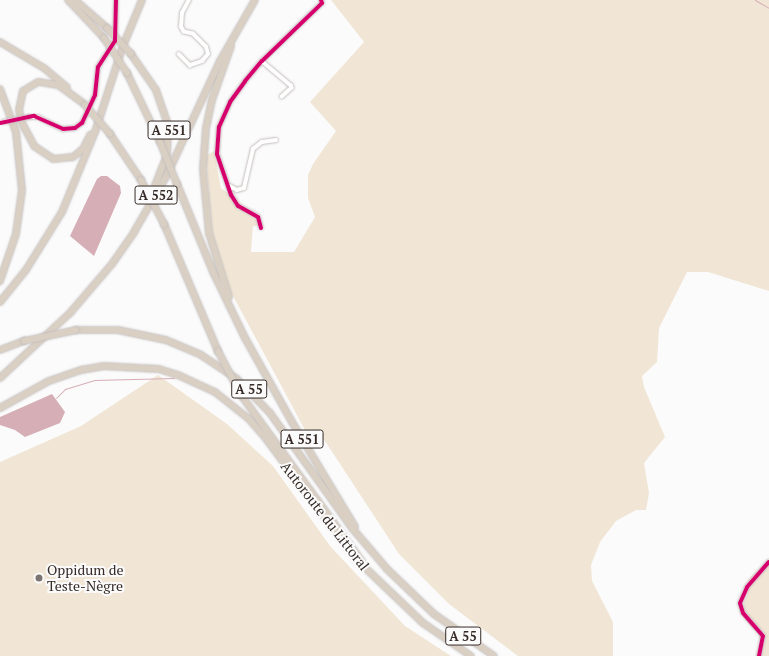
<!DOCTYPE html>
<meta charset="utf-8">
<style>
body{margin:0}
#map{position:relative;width:769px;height:656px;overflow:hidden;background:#fbfbfb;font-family:"PT Serif",serif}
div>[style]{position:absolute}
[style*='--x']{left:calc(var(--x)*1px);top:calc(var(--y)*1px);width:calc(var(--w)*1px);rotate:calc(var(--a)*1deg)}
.green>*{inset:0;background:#f1e6d5}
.water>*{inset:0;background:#d6aeb6}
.stream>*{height:1px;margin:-0.5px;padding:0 0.5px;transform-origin:0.5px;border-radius:0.5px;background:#d6aeb6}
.roads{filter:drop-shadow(0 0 1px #c4bfbd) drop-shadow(0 0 1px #c4bfbd)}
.street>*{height:3.5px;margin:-1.75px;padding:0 1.75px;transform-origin:1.75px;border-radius:1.75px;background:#fefefe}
.highway>*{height:6px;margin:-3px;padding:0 3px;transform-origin:3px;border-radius:3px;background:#dacfc3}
.bridges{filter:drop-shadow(0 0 1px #c4bfbd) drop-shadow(0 0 1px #c4bfbd)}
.street-bridge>*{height:3.5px;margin:-1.75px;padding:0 1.75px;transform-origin:1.75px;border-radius:1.75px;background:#fefefe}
.highway-bridge>*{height:6px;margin:-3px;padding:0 3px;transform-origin:3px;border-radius:3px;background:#dacfc3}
.cycleway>*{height:4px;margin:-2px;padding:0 2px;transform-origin:2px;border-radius:2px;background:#d6006c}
.dots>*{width:11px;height:11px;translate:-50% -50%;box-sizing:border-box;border:2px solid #fbfbfb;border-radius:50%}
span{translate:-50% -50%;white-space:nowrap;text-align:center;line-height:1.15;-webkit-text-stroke:4px #fbfbfb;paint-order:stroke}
.shield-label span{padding:1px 3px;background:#fbfbfb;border:1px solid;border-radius:3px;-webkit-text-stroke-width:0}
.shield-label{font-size:13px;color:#362b27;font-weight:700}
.street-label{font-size:14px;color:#362b27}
.poi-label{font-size:14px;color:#362b27}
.left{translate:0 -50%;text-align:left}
</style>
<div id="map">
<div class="green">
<div style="clip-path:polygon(331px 0,769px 0,769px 291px,708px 272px,687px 272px,659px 328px,657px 362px,642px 376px,644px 387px,665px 437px,644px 463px,649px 493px,646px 510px,636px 510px,616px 521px,600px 542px,591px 565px,592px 581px,613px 622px,613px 656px,518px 656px,449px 604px,399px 554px,325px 441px,306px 432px,225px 281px,212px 231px,206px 156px,214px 151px,221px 188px,229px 194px,240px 209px,256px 217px,258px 226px,253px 226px,251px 252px,294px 252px,315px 217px,308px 198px,308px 175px,313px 164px,336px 131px,310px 102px,364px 42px)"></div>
<div style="clip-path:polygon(158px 375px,227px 424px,273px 466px,330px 546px,405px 626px,451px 656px,0 656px,0 462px,81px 426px)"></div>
<div style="clip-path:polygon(769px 558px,769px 656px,755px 656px,761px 644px,758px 634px,745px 620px,744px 602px,748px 593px,748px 580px)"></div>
</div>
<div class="water">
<div style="clip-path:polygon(101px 176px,107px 176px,120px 186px,121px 193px,94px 256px,70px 236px,97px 179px)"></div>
<div style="clip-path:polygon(52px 394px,65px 412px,60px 423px,25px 437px,15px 430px,0 425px,0 417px)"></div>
</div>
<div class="stream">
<div style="--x:755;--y:0;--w:16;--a:30"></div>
<div style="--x:56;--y:398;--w:13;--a:-45"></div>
<div style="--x:65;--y:389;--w:30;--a:-17"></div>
<div style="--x:94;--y:380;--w:80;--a:-1.4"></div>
</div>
<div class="roads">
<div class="street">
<div style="--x:179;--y:54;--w:16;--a:45"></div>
<div style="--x:190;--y:65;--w:13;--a:-18"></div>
<div style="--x:202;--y:61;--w:9;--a:-49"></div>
<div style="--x:208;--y:54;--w:7;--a:-106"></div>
<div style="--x:206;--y:47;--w:18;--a:-135"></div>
<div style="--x:193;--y:34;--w:9;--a:-167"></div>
<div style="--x:184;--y:32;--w:6;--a:-121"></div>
<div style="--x:181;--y:27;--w:14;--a:-86"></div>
<div style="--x:182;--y:13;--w:15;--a:-62"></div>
<div style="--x:262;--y:61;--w:38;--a:40"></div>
<div style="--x:291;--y:85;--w:3;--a:72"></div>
<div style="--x:292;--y:88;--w:13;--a:138"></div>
<div style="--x:29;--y:117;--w:9;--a:0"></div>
<div style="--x:38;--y:117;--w:28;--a:26"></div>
<div style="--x:63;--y:129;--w:12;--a:-5"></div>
<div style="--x:75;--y:128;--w:9;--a:-36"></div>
<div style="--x:82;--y:123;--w:31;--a:-65"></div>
<div style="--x:95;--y:95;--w:28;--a:-84"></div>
<div style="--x:98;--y:67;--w:31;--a:-57"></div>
<div style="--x:115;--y:41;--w:41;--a:-88.6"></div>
<div style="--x:228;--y:185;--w:10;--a:29"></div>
<div style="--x:237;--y:190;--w:7;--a:-16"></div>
<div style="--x:244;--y:188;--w:40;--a:-77"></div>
<div style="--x:253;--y:149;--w:11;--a:-38"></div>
<div style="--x:262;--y:142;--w:14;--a:-8"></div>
<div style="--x:261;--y:228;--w:11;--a:-105"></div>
<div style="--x:258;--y:217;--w:23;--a:-151"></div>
<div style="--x:238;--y:206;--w:13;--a:-122"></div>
<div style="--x:231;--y:195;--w:43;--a:-108.9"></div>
<div style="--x:217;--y:154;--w:27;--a:-86"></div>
<div style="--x:219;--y:127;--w:27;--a:-66"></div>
<div style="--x:230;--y:102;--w:26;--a:-54"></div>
<div style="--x:245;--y:81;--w:26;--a:-50"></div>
<div style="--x:262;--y:61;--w:83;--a:-44"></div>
<div style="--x:322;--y:3;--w:3;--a:-108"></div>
<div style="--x:759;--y:656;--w:20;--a:-79"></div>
<div style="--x:763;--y:636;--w:30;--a:-131"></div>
<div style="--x:743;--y:613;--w:10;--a:-107"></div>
<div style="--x:740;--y:603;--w:17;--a:-66"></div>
<div style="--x:747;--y:587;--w:33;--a:-49"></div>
</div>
<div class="highway">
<div style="--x:68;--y:0;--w:52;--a:46.5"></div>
<div style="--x:75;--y:0;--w:43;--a:41.2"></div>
<div style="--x:0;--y:42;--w:51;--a:30.6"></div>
<div style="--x:44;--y:68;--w:30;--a:40"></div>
<div style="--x:131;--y:54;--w:44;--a:55.2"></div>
<div style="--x:156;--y:90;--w:37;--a:71"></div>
<div style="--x:168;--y:125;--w:30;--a:92"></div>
<div style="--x:167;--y:155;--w:49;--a:111.4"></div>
<div style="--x:127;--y:73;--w:76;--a:64.4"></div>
<div style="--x:0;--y:89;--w:46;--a:69.6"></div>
<div style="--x:16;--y:132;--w:58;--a:84.1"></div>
<div style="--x:22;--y:190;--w:44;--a:97.8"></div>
<div style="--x:16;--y:234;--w:50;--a:108.8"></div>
<div style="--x:83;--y:103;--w:31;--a:-144"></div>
<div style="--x:58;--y:85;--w:20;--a:-171"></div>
<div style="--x:38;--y:82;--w:17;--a:149"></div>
<div style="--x:23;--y:91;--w:19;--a:102"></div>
<div style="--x:19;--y:110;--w:13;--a:77"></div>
<div style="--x:22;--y:123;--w:26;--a:62"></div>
<div style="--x:34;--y:146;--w:23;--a:34"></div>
<div style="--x:53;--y:159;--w:20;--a:-6"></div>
<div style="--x:73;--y:157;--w:13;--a:-39"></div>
<div style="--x:83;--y:149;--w:16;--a:-63"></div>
<div style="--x:110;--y:134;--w:55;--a:56"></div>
<div style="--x:177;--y:184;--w:97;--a:67.7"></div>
<div style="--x:214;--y:274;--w:71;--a:64.2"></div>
<div style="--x:245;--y:338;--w:96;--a:60.8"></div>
<div style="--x:292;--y:422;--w:122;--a:59"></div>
<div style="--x:164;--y:224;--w:138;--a:67"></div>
<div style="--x:229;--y:297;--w:67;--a:-107.4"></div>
<div style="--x:209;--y:233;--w:64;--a:-95.4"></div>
<div style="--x:203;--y:169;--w:41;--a:-85.8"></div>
<div style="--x:206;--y:128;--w:29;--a:-78"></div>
<div style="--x:212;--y:100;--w:57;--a:-70.6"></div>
<div style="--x:0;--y:302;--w:41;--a:-50.9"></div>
<div style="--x:26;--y:270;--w:68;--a:-58.2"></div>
<div style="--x:62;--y:212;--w:87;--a:-67.6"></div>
<div style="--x:95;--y:132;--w:90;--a:-72"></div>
<div style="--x:123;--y:46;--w:50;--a:-67.6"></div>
<div style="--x:76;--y:330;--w:42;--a:0"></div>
<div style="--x:118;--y:330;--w:49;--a:11.8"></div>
<div style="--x:166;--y:340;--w:38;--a:23"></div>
<div style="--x:201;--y:355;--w:43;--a:33.7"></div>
<div style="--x:237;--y:379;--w:47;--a:45.9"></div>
<div style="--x:270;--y:413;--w:141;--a:54.5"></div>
<div style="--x:352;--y:528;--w:54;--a:49.5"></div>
<div style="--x:387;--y:569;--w:65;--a:43.8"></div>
<div style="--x:434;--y:614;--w:73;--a:35"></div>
<div style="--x:0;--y:350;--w:26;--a:-21"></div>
<div style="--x:0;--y:378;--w:96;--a:-42.9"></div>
<div style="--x:70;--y:313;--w:65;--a:-49.4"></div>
<div style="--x:112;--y:264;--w:39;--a:-55"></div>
<div style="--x:134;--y:232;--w:66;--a:-59.9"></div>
<div style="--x:167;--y:175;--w:126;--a:-65.1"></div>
<div style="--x:220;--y:61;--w:70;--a:-60.2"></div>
<div style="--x:241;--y:395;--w:208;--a:54"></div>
<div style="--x:0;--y:408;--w:56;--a:-28.9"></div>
<div style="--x:49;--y:381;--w:34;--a:-19"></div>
<div style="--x:81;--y:370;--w:22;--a:-10"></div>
<div style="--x:103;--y:366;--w:56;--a:3.1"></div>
<div style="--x:159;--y:369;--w:20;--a:18"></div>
<div style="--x:178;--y:375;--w:41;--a:24.7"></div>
<div style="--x:215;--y:392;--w:43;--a:38.5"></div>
<div style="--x:249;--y:419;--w:28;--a:49"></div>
<div style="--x:267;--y:440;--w:149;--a:53.2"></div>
<div style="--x:356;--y:559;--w:93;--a:43.7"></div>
<div style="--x:423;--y:623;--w:58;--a:34.5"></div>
</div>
</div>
<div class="bridges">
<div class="street-bridge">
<div style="--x:3;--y:122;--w:26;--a:-11"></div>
</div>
<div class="highway-bridge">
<div style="--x:107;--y:28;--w:35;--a:47"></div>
<div style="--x:104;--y:38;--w:42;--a:56.7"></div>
<div style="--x:85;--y:105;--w:38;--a:49"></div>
<div style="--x:160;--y:142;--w:45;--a:68"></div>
<div style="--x:141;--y:180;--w:50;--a:62.4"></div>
<div style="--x:24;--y:341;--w:53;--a:-11.9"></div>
<div style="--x:218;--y:351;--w:50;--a:62.4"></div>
</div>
</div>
<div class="cycleway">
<div style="--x:0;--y:123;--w:35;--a:-12"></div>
<div style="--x:34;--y:116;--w:32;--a:24"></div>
<div style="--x:63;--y:129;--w:12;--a:-5"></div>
<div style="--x:75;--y:128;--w:9;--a:-36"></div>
<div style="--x:82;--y:123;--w:31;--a:-65"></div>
<div style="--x:95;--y:95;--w:28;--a:-84"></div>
<div style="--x:98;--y:67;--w:31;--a:-57"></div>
<div style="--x:115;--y:41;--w:41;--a:-88.6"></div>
<div style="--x:261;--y:228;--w:11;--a:-105"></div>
<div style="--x:258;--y:217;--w:23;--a:-151"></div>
<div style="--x:238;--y:206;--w:13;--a:-122"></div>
<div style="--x:231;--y:195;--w:43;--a:-108.9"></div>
<div style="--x:217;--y:154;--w:27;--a:-86"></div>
<div style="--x:219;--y:127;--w:27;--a:-66"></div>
<div style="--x:230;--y:102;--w:26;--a:-54"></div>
<div style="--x:245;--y:81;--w:26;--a:-50"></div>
<div style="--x:262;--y:61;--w:83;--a:-44"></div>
<div style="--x:322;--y:3;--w:3;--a:-108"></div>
<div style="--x:759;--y:656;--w:20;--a:-79"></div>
<div style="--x:763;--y:636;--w:30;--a:-131"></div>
<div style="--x:743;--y:613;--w:10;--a:-107"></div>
<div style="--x:740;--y:603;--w:17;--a:-66"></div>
<div style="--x:747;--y:587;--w:33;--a:-49"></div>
</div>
<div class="dots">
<div style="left:39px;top:578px;background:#7b7471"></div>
</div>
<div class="shield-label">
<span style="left:169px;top:130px">A 551</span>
<span style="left:156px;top:195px">A 552</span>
<span style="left:249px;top:389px">A 55</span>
<span style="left:302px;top:439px">A 551</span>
<span style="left:463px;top:636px">A 55</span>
</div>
<div class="street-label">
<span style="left:325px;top:516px;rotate:52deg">Autoroute du Littoral</span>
</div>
<div class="poi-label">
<span class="left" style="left:47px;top:578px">Oppidum de<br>Teste-Nègre</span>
</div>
</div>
